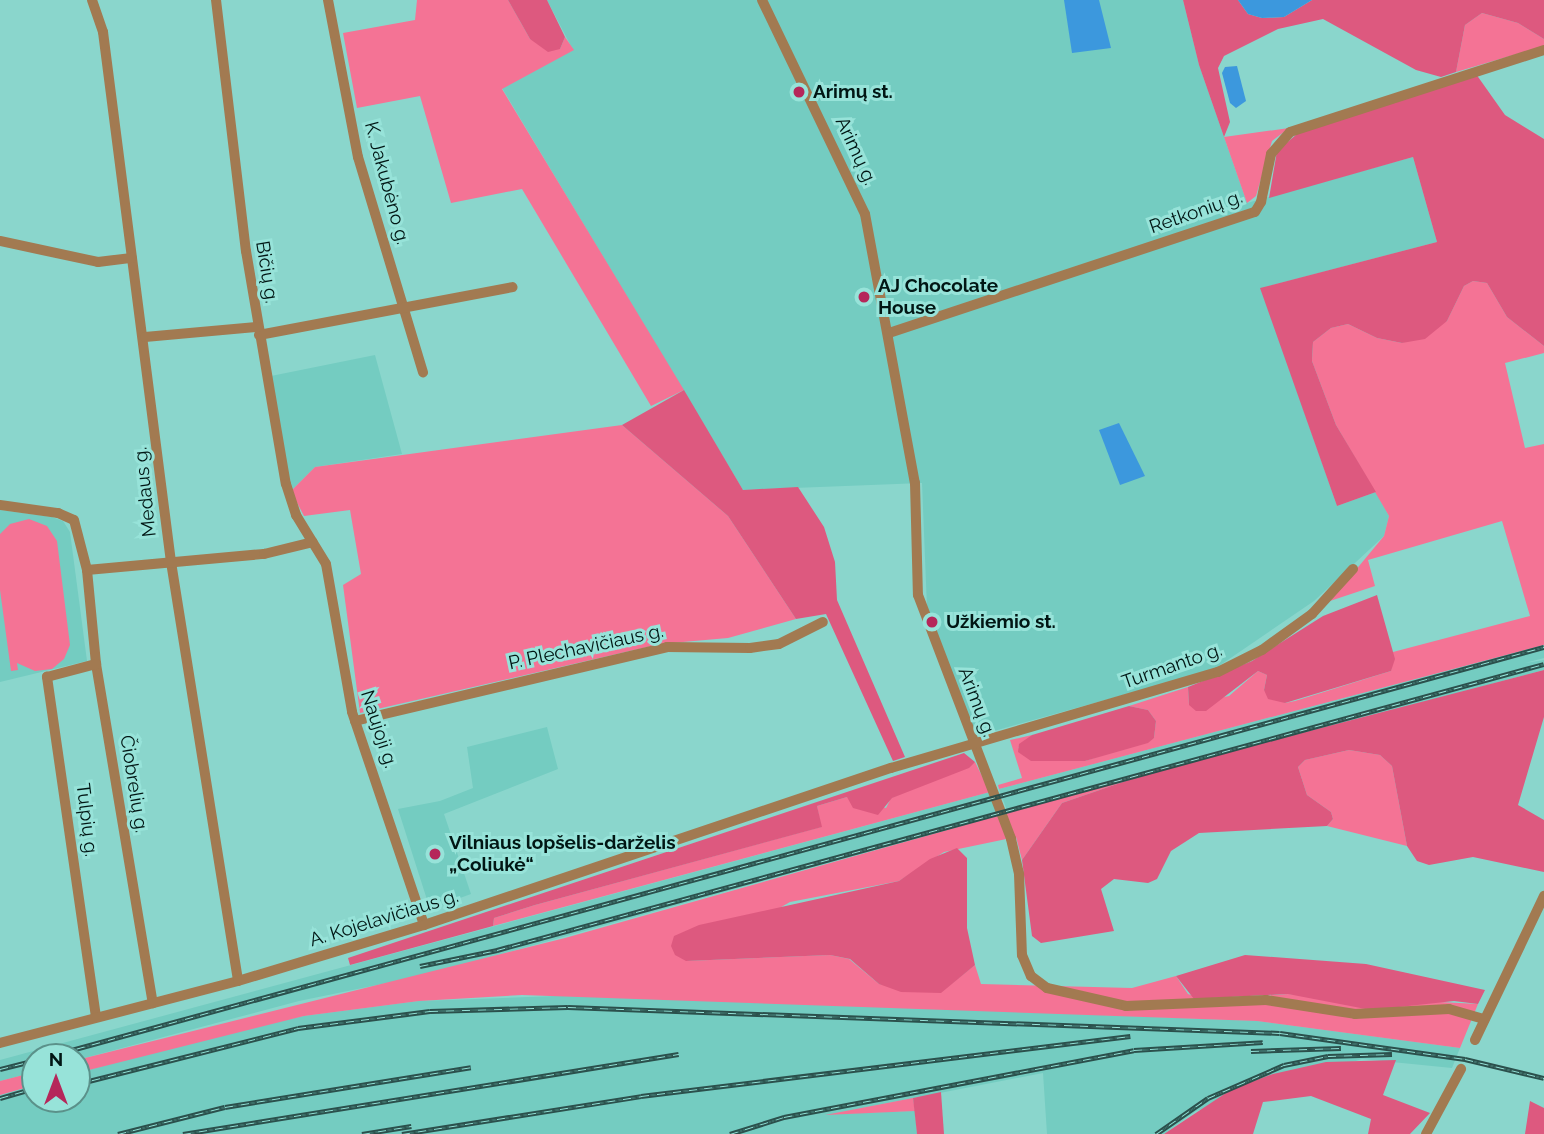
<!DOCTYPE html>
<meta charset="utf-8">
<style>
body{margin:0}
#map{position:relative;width:1544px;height:1134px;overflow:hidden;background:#8ad6cc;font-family:Raleway,sans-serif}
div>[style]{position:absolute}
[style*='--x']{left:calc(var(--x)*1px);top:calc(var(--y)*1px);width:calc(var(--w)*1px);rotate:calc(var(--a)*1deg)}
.built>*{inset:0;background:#74ccc1}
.green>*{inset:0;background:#f47395}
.forest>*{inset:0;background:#dd597f}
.water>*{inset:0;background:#3c98dd}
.street>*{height:10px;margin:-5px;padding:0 5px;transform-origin:5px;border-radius:5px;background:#a27a51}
.rail>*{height:5px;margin-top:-2.5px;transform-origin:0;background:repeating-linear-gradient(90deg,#97e3d9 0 8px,#2b504c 0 16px);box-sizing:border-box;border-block:2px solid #2b504c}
.dots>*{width:19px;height:19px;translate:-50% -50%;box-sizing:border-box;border:4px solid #97e3d9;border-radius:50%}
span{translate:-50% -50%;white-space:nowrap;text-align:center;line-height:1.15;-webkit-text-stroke:6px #97e3d9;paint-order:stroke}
.poi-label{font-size:19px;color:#011614;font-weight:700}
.left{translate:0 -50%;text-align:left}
.street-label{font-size:19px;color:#011614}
.north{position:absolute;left:21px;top:1043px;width:70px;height:70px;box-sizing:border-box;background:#97e3d9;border:2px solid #5b918a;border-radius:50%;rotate:0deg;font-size:19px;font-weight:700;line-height:28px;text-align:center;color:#011614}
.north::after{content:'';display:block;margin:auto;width:24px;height:32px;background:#b5275a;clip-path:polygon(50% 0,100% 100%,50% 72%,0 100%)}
</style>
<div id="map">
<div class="built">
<div style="clip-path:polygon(547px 0,1183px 0,1199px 65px,1247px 203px,1413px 157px,1437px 242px,1261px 288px,1337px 506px,1376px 492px,1389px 516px,1384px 536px,1314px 601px,1213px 670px,976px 736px,927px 608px,922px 483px,743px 490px,502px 88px,573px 50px)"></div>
<div style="clip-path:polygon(375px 355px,402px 454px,315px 467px,291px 491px,271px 376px)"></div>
<div style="clip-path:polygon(0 510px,52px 517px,63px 521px,70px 532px,87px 661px,0 682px)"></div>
<div style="clip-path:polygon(1544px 645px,1544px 658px,1525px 663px,1544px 660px,1544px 670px,1008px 813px,999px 789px)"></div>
<div style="clip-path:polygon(547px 727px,558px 769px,444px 814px,471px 894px,430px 909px,398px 809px,440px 801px,473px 788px,467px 747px)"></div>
<div style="clip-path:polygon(990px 792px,997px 816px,426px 975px,299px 1001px,77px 1060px,35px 1057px,35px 1072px,0 1081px,0 1060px)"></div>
<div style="clip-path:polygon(582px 995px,1257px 1021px,1460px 1048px,1452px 1068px,1362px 1059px,1196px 1111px,1164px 1134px,1047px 1134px,1043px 1073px,832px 1114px,915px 1111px,917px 1134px,0 1134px,0 1095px,35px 1085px,35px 1099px,77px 1099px,77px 1073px,233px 1031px,304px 1016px,419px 1001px)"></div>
</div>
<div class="green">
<div style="clip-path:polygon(417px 0,508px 0,530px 39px,560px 49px,565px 37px,574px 50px,502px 89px,684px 390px,651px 406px,522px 189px,451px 203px,420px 96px,357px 108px,343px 33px,415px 20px)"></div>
<div style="clip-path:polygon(1482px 13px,1518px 23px,1544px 39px,1544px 46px,1456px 72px,1465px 25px)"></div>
<div style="clip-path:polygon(1289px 128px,1272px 141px,1256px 196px,1247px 203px,1224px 137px)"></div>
<div style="clip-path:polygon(1473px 281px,1487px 283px,1507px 317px,1544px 346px,1544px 353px,1505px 363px,1525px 448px,1544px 444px,1544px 645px,999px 789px,998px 785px,1022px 778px,1010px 740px,1032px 735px,1018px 748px,1085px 761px,1154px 738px,1156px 721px,1148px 710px,1129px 706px,1188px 687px,1189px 705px,1229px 696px,1258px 671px,1267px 675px,1264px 690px,1285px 703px,1295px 701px,1391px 671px,1393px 652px,1530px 616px,1502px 521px,1368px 560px,1375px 586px,1330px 601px,1384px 536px,1389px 516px,1336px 425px,1312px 361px,1313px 342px,1331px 328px,1348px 324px,1377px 338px,1402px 343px,1447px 321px,1464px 286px)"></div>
<div style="clip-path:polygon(622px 425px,728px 516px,796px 619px,728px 638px,660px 644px,360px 713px,343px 585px,361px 574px,350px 510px,304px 516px,291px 491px,315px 467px)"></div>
<div style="clip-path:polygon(29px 519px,47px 526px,57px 541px,70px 645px,64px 659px,52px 669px,35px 671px,17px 663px,18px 670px,11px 671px,0 590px,0 534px,10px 524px)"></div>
<div style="clip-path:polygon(1349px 750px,1380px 755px,1392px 766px,1407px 846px,1327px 826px,1333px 819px,1331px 812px,1307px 795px,1298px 767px,1305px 760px)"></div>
<div style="clip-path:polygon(975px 762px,990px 792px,493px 926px,494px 918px,535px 905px,821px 827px,817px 806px,847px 797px,886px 808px,891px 798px)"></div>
<div style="clip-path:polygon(1152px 772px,1062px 803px,1022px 860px,1016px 837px,944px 852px,899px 881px,790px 902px,686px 961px,830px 955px,849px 959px,879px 984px,941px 992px,975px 965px,981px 984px,1132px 988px,1176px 976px,1188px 994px,1205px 1000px,1288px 994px,1478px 1004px,1460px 1048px,1257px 1021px,522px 995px,419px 1001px,304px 1016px,77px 1073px,77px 1060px,565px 938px)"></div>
<div style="clip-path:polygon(35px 1072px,35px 1085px,0 1095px,0 1081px)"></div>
<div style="clip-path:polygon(913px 1098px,915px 1111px,825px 1115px)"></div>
</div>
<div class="forest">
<div style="clip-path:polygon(508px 0,547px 0,565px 37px,560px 49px,548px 52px,530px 39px)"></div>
<div style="clip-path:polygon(1183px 0,1238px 0,1248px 14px,1262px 18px,1284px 17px,1312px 0,1544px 0,1544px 39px,1518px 23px,1482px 13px,1465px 25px,1456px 72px,1441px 77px,1416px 70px,1323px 19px,1278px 29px,1224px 56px,1218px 68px,1230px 122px,1224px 137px,1199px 65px)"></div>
<div style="clip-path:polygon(1476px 74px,1505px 115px,1544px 139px,1544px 346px,1507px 317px,1487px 283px,1473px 281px,1464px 286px,1447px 321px,1425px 339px,1402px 343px,1377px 338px,1348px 324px,1331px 328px,1313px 342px,1312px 361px,1336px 425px,1376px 492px,1337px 506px,1260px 288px,1437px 242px,1413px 157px,1269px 198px,1277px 151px,1297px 134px)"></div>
<div style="clip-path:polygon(684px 390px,743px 490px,798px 487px,824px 527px,835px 562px,837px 600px,905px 757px,893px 761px,826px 614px,796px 619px,728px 516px,622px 425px)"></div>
<div style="clip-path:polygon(1377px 595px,1395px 659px,1391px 671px,1285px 703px,1268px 699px,1264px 690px,1267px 675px,1258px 671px,1206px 711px,1196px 711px,1189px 705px,1188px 687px,1252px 661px,1323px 616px)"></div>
<div style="clip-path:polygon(1544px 670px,1544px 717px,1518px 805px,1544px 820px,1544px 872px,1473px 857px,1429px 865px,1417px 861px,1407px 846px,1392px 766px,1380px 755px,1349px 750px,1305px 760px,1298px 767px,1307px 795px,1331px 812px,1333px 819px,1327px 826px,1199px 833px,1171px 851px,1157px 879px,1148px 883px,1114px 879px,1101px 889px,1114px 931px,1041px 943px,1032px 936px,1022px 860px,1062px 803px,1152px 772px)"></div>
<div style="clip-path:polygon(1129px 706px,1148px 710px,1156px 721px,1154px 738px,1148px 743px,1085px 761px,1031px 761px,1018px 752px,1019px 744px,1032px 735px)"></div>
<div style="clip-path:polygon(964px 753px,975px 762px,969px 768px,892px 798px,878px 815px,853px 808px,847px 797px,817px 806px,822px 827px,535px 905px,494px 918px,493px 926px,350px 965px,348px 958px)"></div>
<div style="clip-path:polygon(957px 848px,967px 858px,967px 928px,975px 965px,941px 993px,901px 992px,879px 984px,850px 959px,830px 955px,686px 961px,675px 955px,671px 946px,674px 936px,699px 925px,899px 881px,930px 859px)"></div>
<div style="clip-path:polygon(1245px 955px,1366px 964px,1485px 990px,1478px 1004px,1454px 1001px,1371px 1010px,1288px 994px,1194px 999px,1176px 976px)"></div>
<div style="clip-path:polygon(1396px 1060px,1383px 1095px,1430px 1113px,1410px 1134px,1368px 1134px,1371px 1119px,1311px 1096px,1263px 1102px,1253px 1134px,1164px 1134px,1232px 1089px,1273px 1074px,1326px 1062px)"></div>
<div style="clip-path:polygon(941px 1092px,944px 1134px,917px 1134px,913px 1098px)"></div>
<div style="clip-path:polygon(1530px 1101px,1544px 1108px,1544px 1134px,1525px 1134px)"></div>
</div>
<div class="water">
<div style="clip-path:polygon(1064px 0,1099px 0,1111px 48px,1072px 53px)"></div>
<div style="clip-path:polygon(1238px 0,1312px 0,1284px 17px,1262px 18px,1248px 14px)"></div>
<div style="clip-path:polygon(1237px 66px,1246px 101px,1236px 108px,1230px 103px,1222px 73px,1225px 67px)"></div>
<div style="clip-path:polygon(1119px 423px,1145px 476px,1120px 485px,1099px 430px)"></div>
</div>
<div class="street">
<div style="--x:92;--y:0;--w:34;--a:71"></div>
<div style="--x:103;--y:32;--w:534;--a:82.69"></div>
<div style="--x:171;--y:562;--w:424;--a:80.9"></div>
<div style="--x:216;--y:0;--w:253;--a:83.2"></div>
<div style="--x:246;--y:251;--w:236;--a:80.3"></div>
<div style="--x:286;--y:484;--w:33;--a:72"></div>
<div style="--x:296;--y:515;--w:57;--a:58.5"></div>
<div style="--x:326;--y:564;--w:150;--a:80"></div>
<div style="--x:352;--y:712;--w:225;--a:71.3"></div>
<div style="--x:328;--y:0;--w:160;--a:79.2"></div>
<div style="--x:358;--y:157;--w:225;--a:73.2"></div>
<div style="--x:762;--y:0;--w:237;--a:64.3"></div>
<div style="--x:865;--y:214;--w:274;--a:79.5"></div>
<div style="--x:915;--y:483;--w:112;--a:88.5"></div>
<div style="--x:918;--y:595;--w:261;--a:69.1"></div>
<div style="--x:1011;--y:839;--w:36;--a:77"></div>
<div style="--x:1019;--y:874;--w:81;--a:87.9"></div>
<div style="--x:1022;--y:955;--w:23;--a:67"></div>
<div style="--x:1031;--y:976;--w:20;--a:37"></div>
<div style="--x:1047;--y:988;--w:81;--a:12.8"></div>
<div style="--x:1126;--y:1006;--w:140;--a:-2.5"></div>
<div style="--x:1266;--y:1000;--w:90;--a:8.9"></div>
<div style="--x:1355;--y:1014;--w:94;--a:-3"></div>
<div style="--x:1449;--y:1009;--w:37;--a:16"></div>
<div style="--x:0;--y:241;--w:100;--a:12.1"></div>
<div style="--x:98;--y:262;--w:34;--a:-7"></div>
<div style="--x:889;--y:333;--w:385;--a:-18.3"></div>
<div style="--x:1255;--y:212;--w:12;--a:-59"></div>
<div style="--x:1261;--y:202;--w:49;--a:-78.2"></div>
<div style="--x:1271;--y:154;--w:29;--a:-49"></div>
<div style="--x:1290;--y:132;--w:267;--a:-17.9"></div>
<div style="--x:259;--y:335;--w:258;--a:-10.7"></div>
<div style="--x:145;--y:337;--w:113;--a:-5.1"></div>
<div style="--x:0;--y:505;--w:59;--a:7.9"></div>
<div style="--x:58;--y:513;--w:17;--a:24"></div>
<div style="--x:74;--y:520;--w:52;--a:75.4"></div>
<div style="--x:87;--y:570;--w:94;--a:84.5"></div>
<div style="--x:96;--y:664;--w:344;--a:80.5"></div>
<div style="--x:87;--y:570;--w:178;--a:-5.2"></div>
<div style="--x:264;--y:554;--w:50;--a:-13.8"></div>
<div style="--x:355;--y:721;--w:321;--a:-13.3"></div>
<div style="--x:667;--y:647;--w:83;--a:0.7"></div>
<div style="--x:750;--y:648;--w:29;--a:-8"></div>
<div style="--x:779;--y:644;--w:49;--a:-26.6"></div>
<div style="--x:96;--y:1017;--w:344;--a:-98.2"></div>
<div style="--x:47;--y:677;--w:51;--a:-14.9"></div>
<div style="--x:1475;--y:1040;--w:160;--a:-64.4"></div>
<div style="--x:0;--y:1043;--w:246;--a:-14.6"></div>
<div style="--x:238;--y:981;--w:194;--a:-16.8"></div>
<div style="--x:424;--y:925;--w:493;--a:-18.6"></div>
<div style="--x:891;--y:768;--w:341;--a:-16.4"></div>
<div style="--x:1218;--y:672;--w:49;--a:-26.6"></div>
<div style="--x:1262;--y:650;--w:62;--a:-35.8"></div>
<div style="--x:1312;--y:614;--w:61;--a:-47.7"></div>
<div style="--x:1426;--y:1134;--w:74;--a:-61.7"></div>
</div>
<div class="rail">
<div style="--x:420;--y:966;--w:79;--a:-11.7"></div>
<div style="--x:497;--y:950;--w:1085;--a:-15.28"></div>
<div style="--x:1251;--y:1051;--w:90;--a:-1.9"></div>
<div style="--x:46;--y:1057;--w:1553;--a:-15.31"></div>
<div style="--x:0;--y:1069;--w:36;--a:-14"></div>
<div style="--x:77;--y:1084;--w:228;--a:-14.2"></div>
<div style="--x:298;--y:1028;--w:133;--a:-7.3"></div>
<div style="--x:430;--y:1011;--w:138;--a:-1.7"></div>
<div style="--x:568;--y:1007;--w:712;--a:2.09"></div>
<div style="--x:1280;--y:1033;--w:187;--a:8"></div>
<div style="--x:1465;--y:1059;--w:81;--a:13.5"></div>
<div style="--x:0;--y:1098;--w:36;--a:-16"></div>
<div style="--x:118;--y:1134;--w:110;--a:-14.2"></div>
<div style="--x:225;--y:1107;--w:249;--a:-9.2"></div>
<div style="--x:183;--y:1134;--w:502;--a:-9.16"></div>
<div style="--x:362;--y:1134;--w:50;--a:-9.3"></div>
<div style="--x:402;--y:1134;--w:242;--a:-9"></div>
<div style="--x:641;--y:1096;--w:493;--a:-7"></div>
<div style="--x:730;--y:1134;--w:57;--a:-17.5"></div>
<div style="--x:784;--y:1117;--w:356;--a:-10.8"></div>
<div style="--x:1134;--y:1050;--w:129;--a:-3.5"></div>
<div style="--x:1156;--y:1134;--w:63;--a:-34.7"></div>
<div style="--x:1208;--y:1098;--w:83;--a:-23.5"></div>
<div style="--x:1284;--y:1065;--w:45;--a:-11.6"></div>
<div style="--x:1328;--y:1056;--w:64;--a:-1.8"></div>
</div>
<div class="dots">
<div style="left:799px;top:92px;background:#b5275a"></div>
<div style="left:864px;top:297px;background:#b5275a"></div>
<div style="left:932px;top:622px;background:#b5275a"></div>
<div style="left:435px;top:854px;background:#b5275a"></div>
</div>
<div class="poi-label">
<span class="left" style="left:813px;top:92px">Arimų st.</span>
<span class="left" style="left:878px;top:297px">AJ Chocolate<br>House</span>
<span class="left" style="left:946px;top:622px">Užkiemio st.</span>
<span class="left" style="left:449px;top:854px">Vilniaus lopšelis-darželis<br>„Coliukė“</span>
</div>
<div class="street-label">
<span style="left:856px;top:151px;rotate:65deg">Arimų g.</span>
<span style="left:387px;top:183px;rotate:75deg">K. Jakubėno g.</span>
<span style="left:1196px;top:212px;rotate:-19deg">Retkonių g.</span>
<span style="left:267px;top:272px;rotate:81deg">Bičių g.</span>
<span style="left:145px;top:492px;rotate:-96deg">Medaus g.</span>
<span style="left:586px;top:647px;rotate:-12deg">P. Plechavičiaus g.</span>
<span style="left:1172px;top:666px;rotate:-19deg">Turmanto g.</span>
<span style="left:977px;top:702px;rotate:69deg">Arimų g.</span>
<span style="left:379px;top:729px;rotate:72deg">Naujoji g.</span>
<span style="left:134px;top:784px;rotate:81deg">Čiobrelių g.</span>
<span style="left:87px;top:820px;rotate:83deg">Tulpių g.</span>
<span style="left:384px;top:918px;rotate:-17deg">A. Kojelavičiaus g.</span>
</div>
<div class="north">N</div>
</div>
